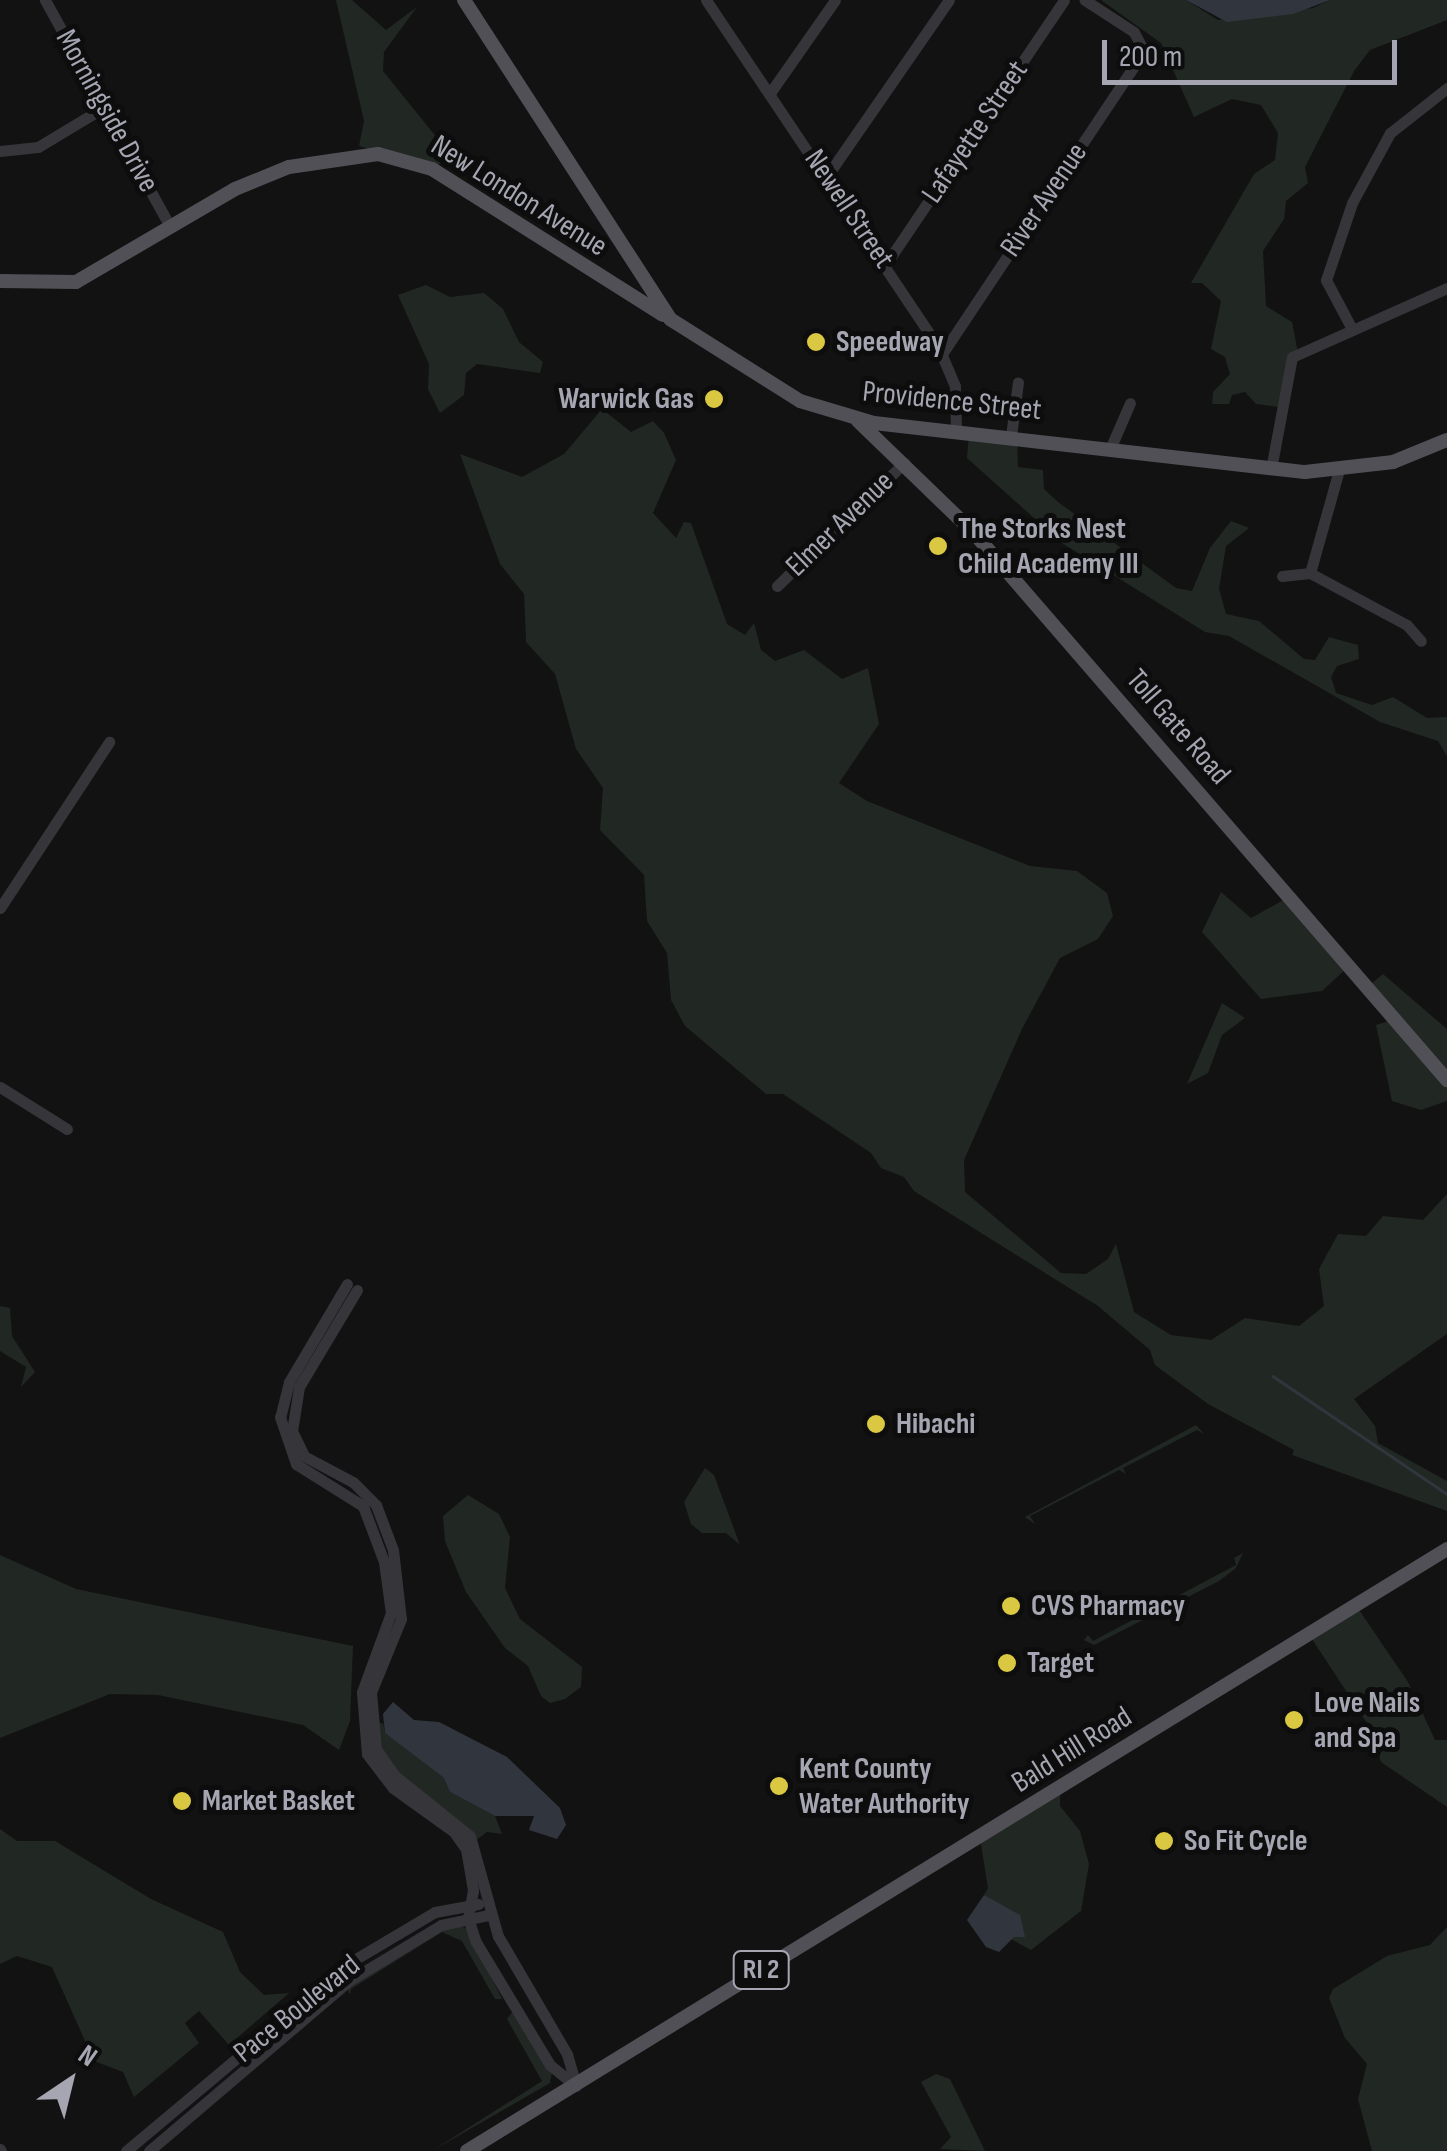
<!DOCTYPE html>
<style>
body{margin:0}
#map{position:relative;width:1447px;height:2151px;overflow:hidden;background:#121213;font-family:"Sofia Sans Condensed",sans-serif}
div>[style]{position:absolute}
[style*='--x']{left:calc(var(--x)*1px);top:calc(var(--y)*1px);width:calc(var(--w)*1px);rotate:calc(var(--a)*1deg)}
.green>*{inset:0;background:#212723}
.water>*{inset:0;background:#31363e}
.stream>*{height:2.5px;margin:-1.25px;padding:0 1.25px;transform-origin:1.25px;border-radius:1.25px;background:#31363e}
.minor>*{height:11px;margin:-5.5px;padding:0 5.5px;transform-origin:5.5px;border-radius:5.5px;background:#36353a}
.major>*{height:14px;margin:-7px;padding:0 7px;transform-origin:7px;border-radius:7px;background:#505056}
.dots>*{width:28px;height:28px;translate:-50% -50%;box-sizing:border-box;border:5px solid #0d0d0e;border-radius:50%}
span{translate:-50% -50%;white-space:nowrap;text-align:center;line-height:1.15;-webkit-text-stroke:10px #0d0d0e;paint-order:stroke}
.shield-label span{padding:2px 8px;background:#0d0d0e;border:2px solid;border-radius:8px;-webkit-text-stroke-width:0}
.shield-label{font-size:28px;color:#a5a6b2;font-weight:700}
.street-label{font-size:30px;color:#a5a6b2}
.poi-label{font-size:30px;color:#a5a6b2;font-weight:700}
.left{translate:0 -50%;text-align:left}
.right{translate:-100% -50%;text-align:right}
.north{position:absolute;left:20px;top:2031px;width:100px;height:100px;-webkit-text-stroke:8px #0d0d0e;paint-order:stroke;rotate:35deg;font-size:28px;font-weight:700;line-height:40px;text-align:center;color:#a5a6b2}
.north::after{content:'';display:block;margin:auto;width:35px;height:45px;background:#a5a6b2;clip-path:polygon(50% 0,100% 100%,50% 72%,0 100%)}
.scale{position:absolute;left:1102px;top:40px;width:295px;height:45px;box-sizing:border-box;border:5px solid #a5a6b2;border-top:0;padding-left:12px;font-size:30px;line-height:35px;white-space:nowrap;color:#a5a6b2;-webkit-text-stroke:8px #0d0d0e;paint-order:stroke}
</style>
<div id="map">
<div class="green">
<div style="clip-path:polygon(336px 0,352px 0,386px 30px,417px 7px,384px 52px,383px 71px,446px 149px,437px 170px,359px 146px,364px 121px)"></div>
<div style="clip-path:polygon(1101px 0,1186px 0,1218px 20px,1313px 8px,1330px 0,1447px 0,1447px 20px,1370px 50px,1354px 71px,1305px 167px,1308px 183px,1286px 201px,1284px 219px,1263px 251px,1266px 306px,1292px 322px,1298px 353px,1279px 407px,1256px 404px,1245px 392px,1232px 395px,1229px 404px,1212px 404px,1213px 392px,1230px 374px,1225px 357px,1211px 349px,1221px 301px,1202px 283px,1191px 283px,1254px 174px,1275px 160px,1278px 133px,1261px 105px,1232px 99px,1194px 117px,1161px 43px)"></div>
<div style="clip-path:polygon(426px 285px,450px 297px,484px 293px,503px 309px,519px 342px,543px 362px,540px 373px,477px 364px,466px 373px,464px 395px,440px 413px,428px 389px,429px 364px,398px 295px)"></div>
<div style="clip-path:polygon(602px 409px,631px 432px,653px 421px,664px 433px,676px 460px,653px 513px,676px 538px,684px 522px,691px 523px,727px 624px,745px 635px,754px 623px,761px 650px,775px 661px,804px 650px,842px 679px,868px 668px,879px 724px,839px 783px,867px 801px,1030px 866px,1077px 871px,1107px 893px,1113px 916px,1098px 939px,1060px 958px,1022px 1029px,964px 1160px,965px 1192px,1061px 1273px,1086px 1274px,1108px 1259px,1116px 1244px,1134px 1312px,1171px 1335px,1211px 1340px,1245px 1318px,1299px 1326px,1324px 1306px,1319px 1269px,1338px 1234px,1366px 1236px,1383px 1216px,1423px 1220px,1447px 1194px,1447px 1334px,1354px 1399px,1375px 1426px,1378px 1443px,1447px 1481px,1447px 1511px,1292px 1455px,1294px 1450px,1208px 1404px,1155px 1365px,1150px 1350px,1098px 1306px,914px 1191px,904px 1177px,881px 1168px,871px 1153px,783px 1094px,766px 1094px,685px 1026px,671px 1000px,667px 953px,647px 921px,644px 875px,600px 830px,603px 788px,576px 749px,555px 674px,526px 642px,524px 594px,500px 564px,460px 454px,522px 477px,564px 454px)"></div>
<div style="clip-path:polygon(969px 435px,1017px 439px,1018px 467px,1043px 470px,1044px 489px,1058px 502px,1176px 588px,1192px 591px,1210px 548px,1231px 521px,1249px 528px,1226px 546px,1219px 589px,1226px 614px,1259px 621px,1304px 659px,1315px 660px,1329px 637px,1358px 645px,1359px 659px,1337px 666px,1331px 677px,1336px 693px,1372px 705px,1393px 697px,1427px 718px,1447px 717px,1447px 756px,1438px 741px,1380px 722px,1229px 636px,1205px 632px,1062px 543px,967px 458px)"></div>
<div style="clip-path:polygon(1221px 892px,1251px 918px,1287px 898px,1348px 967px,1322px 991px,1261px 999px,1202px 932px)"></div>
<div style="clip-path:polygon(1383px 974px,1447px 1029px,1447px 1101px,1421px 1110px,1392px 1101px,1376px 1025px,1392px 1020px,1366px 988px)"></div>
<div style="clip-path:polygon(1222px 1003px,1245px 1018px,1222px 1035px,1208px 1073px,1187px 1084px)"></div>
<div style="clip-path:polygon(0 1306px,10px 1308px,12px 1336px,35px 1372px,21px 1387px,26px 1367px,0 1351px)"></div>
<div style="clip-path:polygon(1196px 1425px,1204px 1434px,1197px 1430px,1123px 1468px,1126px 1474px,1119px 1470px,1030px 1516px,1035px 1524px,1025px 1517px)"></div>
<div style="clip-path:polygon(705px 1468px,714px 1475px,740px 1545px,726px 1533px,702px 1533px,691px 1524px,684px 1502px)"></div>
<div style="clip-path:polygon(468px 1495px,499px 1514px,510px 1537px,505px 1588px,520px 1619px,582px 1667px,581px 1687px,565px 1699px,550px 1703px,541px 1696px,528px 1666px,505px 1648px,466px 1592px,445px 1541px,443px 1516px)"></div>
<div style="clip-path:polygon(1243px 1553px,1236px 1568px,1219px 1581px,1094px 1645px,1084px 1640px,1088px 1635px,1093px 1641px,1236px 1565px,1234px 1558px)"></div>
<div style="clip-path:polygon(0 1555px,76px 1589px,353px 1646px,350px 1721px,339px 1750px,303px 1725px,158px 1695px,110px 1694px,0 1738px)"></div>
<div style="clip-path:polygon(1355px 1604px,1408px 1682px,1435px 1740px,1447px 1740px,1447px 1807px,1381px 1762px,1373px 1732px,1308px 1633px)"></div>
<div style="clip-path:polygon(383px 1723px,385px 1733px,441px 1773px,450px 1792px,495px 1816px,502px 1834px,487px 1832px,467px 1847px,436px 1819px,366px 1731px,368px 1725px)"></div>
<div style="clip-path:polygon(1060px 1790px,1060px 1806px,1080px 1831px,1089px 1864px,1081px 1911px,1031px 1950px,1011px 1939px,1012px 1916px,984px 1895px,988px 1888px,980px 1838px)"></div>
<div style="clip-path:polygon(0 1829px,17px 1841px,55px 1841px,151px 1899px,223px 1932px,240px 1972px,264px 1995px,289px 1993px,229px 2045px,199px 2011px,185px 2023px,199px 2043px,134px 2097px,123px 2072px,94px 2061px,52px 1967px,17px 1956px,0 1964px)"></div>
<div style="clip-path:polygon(455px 1924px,468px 1929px,502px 1999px,495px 1999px,462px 1941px,442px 1932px,351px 1989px,350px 1995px,347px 1988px)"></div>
<div style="clip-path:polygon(1447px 1927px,1447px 2151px,1372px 2151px,1358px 2099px,1367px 2064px,1345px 2038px,1329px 1998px,1333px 1989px,1387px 1956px,1430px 1945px)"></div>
<div style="clip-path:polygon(513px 2011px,552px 2072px,550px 2083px,432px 2151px,542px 2081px,507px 2019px)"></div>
<div style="clip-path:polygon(936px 2074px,950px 2079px,985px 2151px,940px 2149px,951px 2137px,921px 2082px)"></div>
</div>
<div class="water">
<div style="clip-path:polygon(1186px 0,1330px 0,1293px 14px,1227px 22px)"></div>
<div style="clip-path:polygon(393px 1702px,414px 1720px,439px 1722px,507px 1757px,560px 1808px,566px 1825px,557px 1839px,529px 1830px,534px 1816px,495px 1816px,450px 1792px,443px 1777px,385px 1733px,383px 1714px)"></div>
<div style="clip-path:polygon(984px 1895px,1020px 1915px,1025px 1937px,1014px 1937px,999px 1952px,986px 1947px,967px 1920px)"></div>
</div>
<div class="stream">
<div style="--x:1273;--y:1376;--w:210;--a:34.1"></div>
</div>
<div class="minor">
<div style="--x:45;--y:0;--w:255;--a:61.1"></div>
<div style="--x:706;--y:0;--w:417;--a:56.2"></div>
<div style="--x:938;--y:346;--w:43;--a:67"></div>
<div style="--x:955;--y:386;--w:45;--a:88.7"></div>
<div style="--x:770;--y:93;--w:113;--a:-55"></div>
<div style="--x:0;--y:151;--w:38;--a:-6"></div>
<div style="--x:38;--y:147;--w:79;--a:-31.1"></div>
<div style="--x:827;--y:176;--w:214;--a:-55.3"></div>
<div style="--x:886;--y:264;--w:318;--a:-56"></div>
<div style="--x:1352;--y:329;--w:55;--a:-118"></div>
<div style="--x:1326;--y:280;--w:81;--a:-71.3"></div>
<div style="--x:1352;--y:203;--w:80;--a:-61.5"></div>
<div style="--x:1390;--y:133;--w:73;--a:-38.3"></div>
<div style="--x:942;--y:354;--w:364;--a:-56.3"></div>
<div style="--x:1144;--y:51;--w:21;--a:-118"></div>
<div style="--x:1134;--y:32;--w:59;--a:-146.9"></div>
<div style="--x:1011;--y:436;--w:54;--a:-82.6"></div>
<div style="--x:1110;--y:449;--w:50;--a:-66.5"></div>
<div style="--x:1271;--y:469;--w:114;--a:-79.4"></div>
<div style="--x:1292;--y:357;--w:170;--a:-24"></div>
<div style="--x:1310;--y:573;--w:110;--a:28.2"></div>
<div style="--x:1407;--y:625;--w:21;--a:49"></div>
<div style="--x:1310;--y:573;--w:107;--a:-74.3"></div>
<div style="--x:1282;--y:576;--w:28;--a:-6"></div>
<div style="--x:777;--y:586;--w:177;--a:-44.1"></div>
<div style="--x:0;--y:908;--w:199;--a:-56.7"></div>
<div style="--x:0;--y:1087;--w:79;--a:32.1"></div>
<div style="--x:347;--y:1284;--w:114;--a:120.6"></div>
<div style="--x:289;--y:1382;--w:36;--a:104"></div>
<div style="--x:280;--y:1417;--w:50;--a:71.2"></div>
<div style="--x:296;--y:1464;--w:79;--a:32.1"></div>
<div style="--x:363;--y:1506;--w:60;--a:69.4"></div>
<div style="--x:384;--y:1562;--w:51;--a:82.2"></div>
<div style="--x:391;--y:1613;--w:84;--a:110.2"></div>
<div style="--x:362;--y:1692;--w:62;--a:85.4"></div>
<div style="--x:367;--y:1754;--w:43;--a:52.6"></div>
<div style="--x:393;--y:1788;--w:75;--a:35.8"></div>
<div style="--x:454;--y:1832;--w:21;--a:55"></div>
<div style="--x:466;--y:1849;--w:42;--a:80.3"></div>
<div style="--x:473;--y:1890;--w:28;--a:100"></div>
<div style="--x:468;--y:1918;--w:25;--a:72"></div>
<div style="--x:476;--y:1942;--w:144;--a:59"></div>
<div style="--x:550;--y:2065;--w:33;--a:39"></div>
<div style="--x:357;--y:1290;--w:113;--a:120.9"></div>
<div style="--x:299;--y:1387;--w:45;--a:99"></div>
<div style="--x:292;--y:1431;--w:28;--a:64"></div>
<div style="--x:304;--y:1456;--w:55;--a:28"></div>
<div style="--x:353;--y:1482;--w:33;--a:45"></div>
<div style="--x:376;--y:1505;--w:48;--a:69.3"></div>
<div style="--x:393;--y:1550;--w:69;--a:83.4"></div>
<div style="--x:401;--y:1619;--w:79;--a:112.3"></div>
<div style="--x:371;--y:1692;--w:57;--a:85"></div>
<div style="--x:376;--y:1749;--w:32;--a:55"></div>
<div style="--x:394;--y:1775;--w:97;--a:38.8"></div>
<div style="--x:470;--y:1836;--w:104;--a:74.4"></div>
<div style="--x:498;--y:1936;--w:137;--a:59.7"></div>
<div style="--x:567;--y:2054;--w:33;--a:74"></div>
<div style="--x:0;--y:2149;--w:2;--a:63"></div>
<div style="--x:126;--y:2151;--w:297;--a:-40"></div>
<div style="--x:354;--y:1960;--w:94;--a:-30.7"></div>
<div style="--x:435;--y:1912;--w:44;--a:-10.5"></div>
<div style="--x:149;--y:2151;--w:264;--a:-40.4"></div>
<div style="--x:350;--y:1980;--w:106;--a:-31.1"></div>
<div style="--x:441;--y:1925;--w:49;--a:-11.8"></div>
</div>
<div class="major">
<div style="--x:464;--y:0;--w:380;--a:57.1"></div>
<div style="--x:670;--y:319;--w:154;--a:32.2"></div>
<div style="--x:800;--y:401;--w:77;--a:16.6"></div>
<div style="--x:874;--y:423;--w:434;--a:6.5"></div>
<div style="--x:1305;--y:472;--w:89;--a:-6.5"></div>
<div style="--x:1393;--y:462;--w:58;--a:-22.2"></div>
<div style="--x:0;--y:281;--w:76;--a:0.8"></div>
<div style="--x:76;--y:282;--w:184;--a:-30.3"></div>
<div style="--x:235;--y:189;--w:58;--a:-22.2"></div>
<div style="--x:289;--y:167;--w:90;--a:-8.3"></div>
<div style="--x:378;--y:154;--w:56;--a:15.5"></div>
<div style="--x:432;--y:169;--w:273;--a:32.3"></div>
<div style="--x:858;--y:421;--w:160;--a:44"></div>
<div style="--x:973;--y:532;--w:725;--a:49.14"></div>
<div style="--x:467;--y:2151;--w:1150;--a:-31.56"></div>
</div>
<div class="dots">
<div style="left:816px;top:342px;background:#dbc842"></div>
<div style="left:714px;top:399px;background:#dbc842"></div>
<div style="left:938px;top:546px;background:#dbc842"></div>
<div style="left:876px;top:1424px;background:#dbc842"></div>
<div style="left:1011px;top:1606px;background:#dbc842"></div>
<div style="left:1007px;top:1663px;background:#dbc842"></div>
<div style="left:1294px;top:1720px;background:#dbc842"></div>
<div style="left:779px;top:1786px;background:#dbc842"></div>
<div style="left:182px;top:1801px;background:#dbc842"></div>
<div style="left:1164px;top:1841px;background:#dbc842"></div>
</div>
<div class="shield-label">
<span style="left:761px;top:1970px">RI 2</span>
</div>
<div class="street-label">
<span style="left:107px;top:111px;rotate:61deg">Morningside Drive</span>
<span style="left:975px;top:132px;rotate:-56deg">Lafayette Street</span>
<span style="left:519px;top:196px;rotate:32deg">New London Avenue</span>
<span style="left:1044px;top:200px;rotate:-56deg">River Avenue</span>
<span style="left:849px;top:209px;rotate:56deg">Newell Street</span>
<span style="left:952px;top:401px;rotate:6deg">Providence Street</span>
<span style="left:840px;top:524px;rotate:-44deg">Elmer Avenue</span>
<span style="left:1178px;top:727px;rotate:49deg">Toll Gate Road</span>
<span style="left:1072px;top:1750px;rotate:-32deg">Bald Hill Road</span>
<span style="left:297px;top:2009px;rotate:-39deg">Pace Boulevard</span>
</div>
<div class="poi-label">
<span class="left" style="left:836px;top:342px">Speedway</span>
<span class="right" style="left:694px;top:399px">Warwick Gas</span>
<span class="left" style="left:958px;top:546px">The Storks Nest<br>Child Academy III</span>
<span class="left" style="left:896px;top:1424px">Hibachi</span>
<span class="left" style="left:1031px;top:1606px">CVS Pharmacy</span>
<span class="left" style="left:1027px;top:1663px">Target</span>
<span class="left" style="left:1314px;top:1720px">Love Nails<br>and Spa</span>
<span class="left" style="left:799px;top:1786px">Kent County<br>Water Authority</span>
<span class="left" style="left:202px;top:1801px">Market Basket</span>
<span class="left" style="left:1184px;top:1841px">So Fit Cycle</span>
</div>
<div class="north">N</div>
<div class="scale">200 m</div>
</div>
